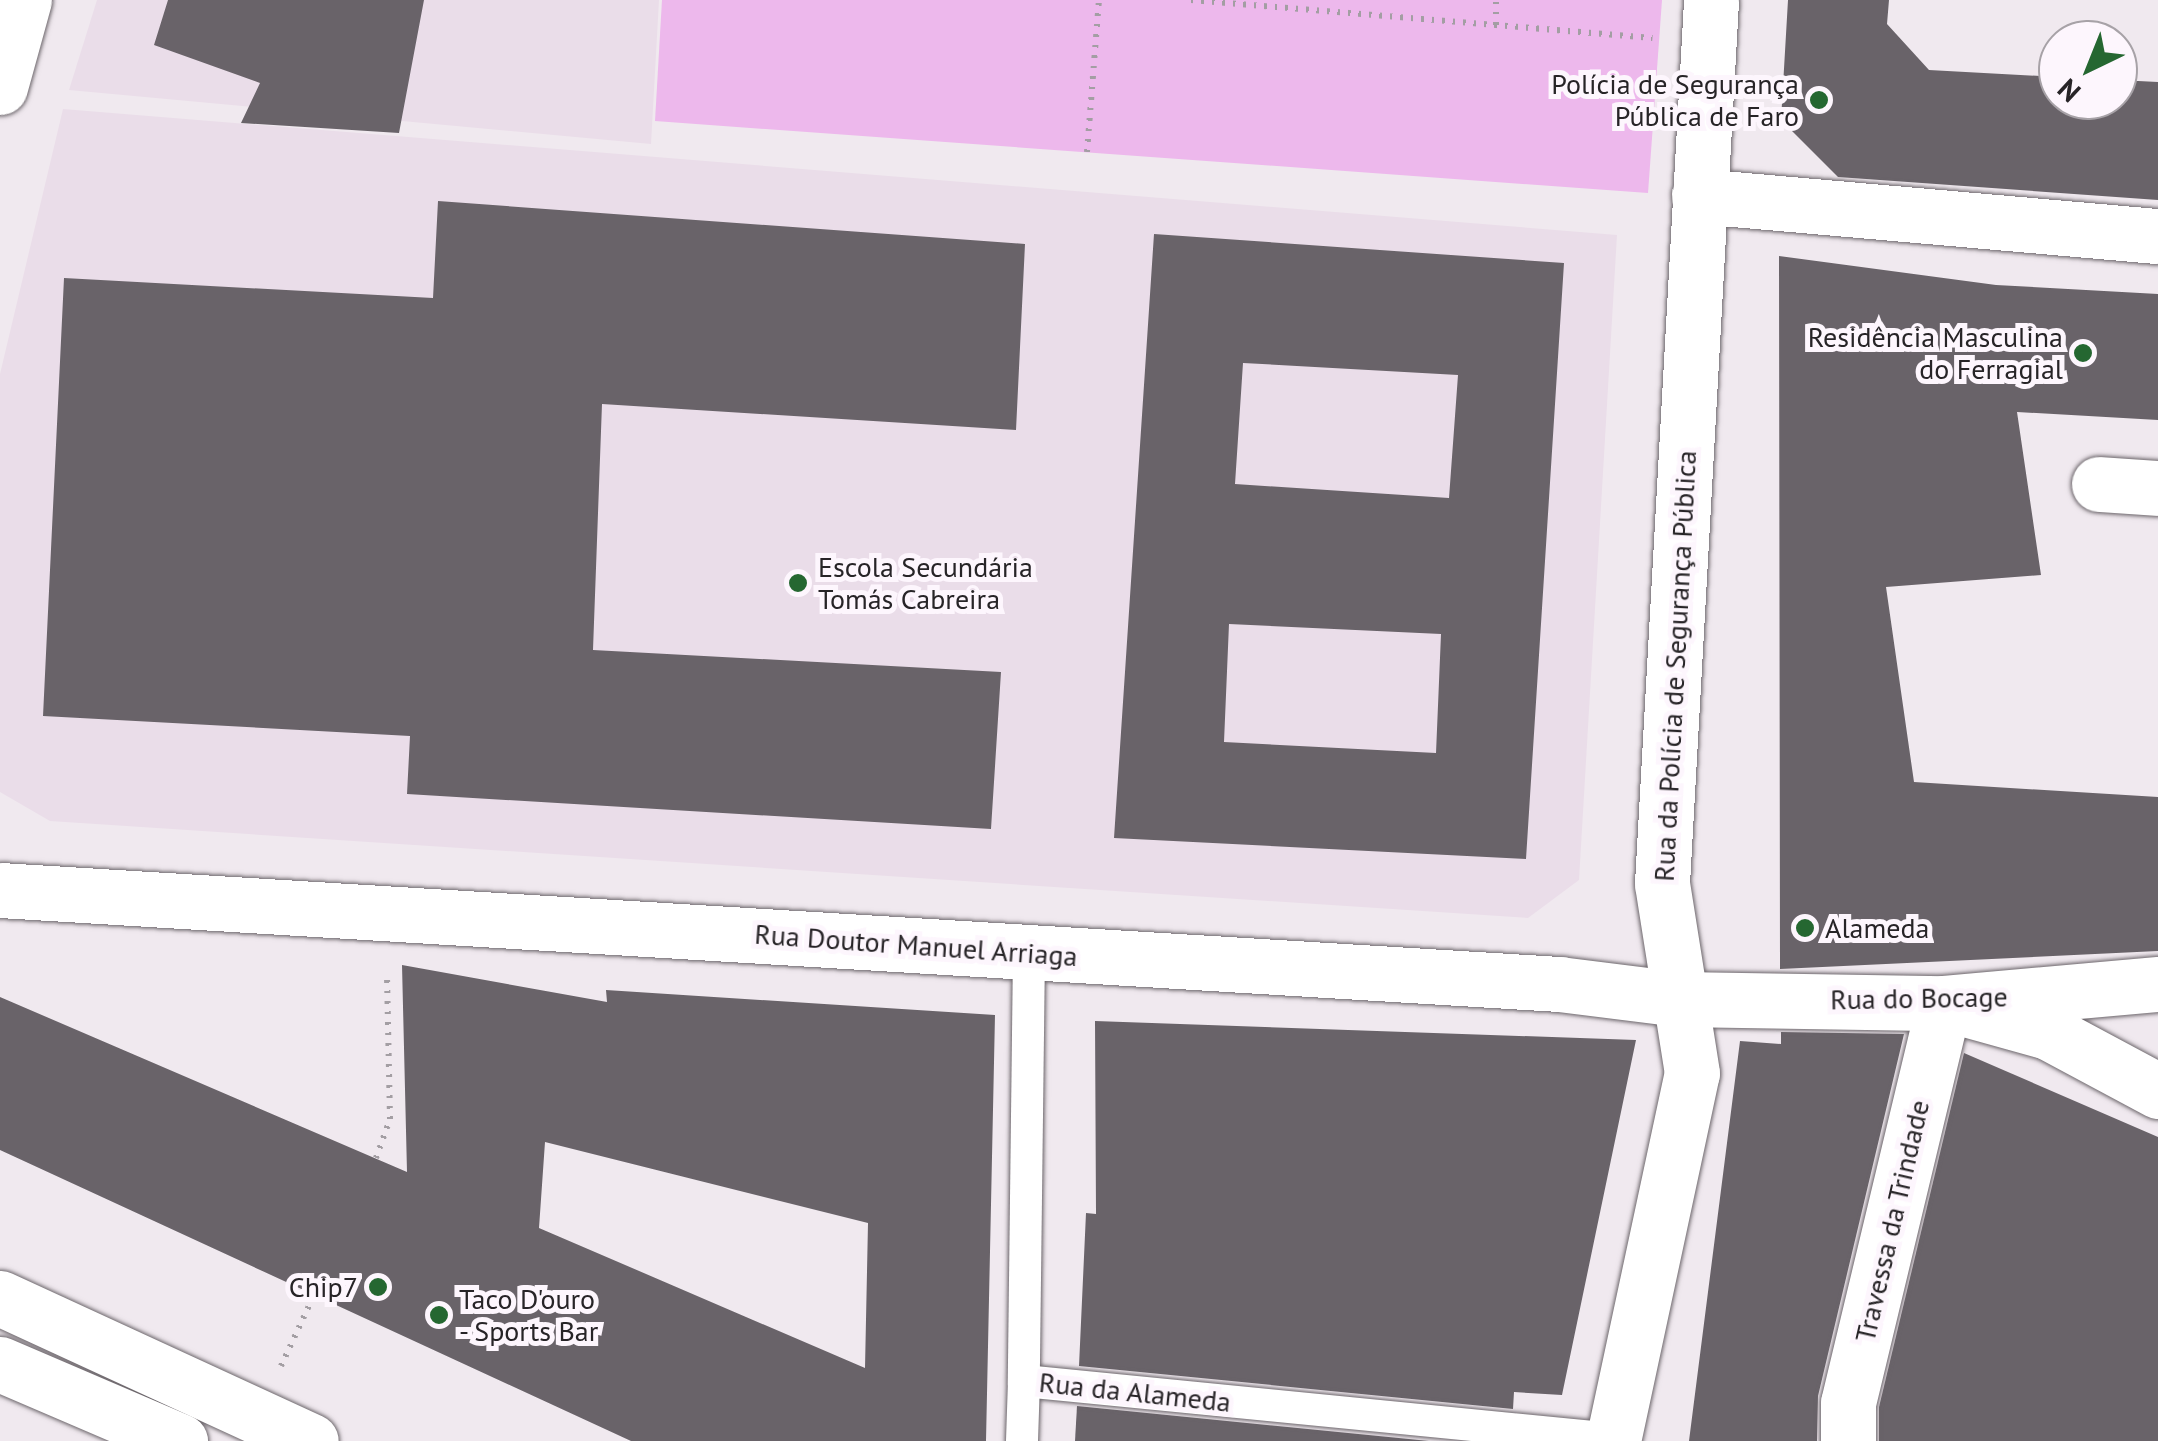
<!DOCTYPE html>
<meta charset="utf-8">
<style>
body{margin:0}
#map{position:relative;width:2158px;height:1441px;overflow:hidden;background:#f0e9ef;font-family:"PT Sans",sans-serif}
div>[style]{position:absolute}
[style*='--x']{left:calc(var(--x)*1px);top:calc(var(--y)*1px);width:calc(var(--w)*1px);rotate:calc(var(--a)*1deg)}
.built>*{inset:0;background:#eadde9}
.green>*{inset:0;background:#edb8ec}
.building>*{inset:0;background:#696369}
.path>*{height:6px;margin-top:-3px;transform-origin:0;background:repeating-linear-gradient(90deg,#a39ea3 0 2.5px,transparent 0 10.5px)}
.roads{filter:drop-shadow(0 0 2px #6c666b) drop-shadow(0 0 2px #6c666b)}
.service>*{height:32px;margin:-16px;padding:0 16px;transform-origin:16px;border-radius:16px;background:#fff}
.minor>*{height:55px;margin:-27.5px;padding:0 27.5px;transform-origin:27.5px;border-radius:27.5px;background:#fff}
.tertiary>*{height:55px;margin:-27.5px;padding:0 27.5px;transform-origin:27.5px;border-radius:27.5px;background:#fff}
.secondary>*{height:55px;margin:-27.5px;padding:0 27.5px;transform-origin:27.5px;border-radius:27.5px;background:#fff}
.dots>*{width:28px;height:28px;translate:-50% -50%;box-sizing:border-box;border:5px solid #fdf6fd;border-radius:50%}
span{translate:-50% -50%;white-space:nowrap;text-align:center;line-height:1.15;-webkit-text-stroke:10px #fdf6fd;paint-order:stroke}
.poi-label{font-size:28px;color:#272427}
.right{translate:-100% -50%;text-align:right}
.left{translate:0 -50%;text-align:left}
.street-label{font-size:28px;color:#272427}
.north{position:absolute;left:2038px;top:20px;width:100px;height:100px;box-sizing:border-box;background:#fdf6fd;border:2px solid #a7a2a7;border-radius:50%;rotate:223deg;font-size:28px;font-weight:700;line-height:40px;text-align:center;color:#272427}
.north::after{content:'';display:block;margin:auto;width:35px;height:45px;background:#256731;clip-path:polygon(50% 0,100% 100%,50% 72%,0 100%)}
</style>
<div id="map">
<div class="built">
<div style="clip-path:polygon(97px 0,659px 0,651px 144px,69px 90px)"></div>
<div style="clip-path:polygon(63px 109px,1617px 235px,1579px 880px,1528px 918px,50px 821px,0 792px,0 374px)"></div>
</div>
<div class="green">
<div style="clip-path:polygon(662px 0,1662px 0,1648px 193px,655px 121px)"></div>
</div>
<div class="building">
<div style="clip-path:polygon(168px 0,424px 0,399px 133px,241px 123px,260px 83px,154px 45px)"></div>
<div style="clip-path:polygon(1788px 0,1889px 0,1887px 24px,1929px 70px,2058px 77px,2058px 100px,2118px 100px,2118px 80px,2158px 82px,2158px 200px,1838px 177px,1781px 120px)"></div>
<div style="clip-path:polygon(438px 201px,1025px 244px,1016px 430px,602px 404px,593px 650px,1001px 672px,991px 829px,407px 794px,410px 736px,43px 716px,64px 278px,433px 298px)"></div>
<div style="clip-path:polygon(evenodd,1154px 234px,1564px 263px,1526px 859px,1114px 838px,1154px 234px,1243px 363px,1458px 375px,1449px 498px,1235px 484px,1243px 363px,1154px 234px,1229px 624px,1441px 634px,1436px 753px,1224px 742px,1229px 624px)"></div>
<div style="clip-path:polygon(1779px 256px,1996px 285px,2158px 294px,2158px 420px,2017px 412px,2041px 575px,1886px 587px,1914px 782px,2158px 797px,2158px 951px,1780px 969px)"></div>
<div style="clip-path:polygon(evenodd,402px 965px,607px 1002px,606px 990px,995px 1015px,986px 1441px,631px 1441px,0 1150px,0 997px,407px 1172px,402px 965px,545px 1142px,868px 1223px,865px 1368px,539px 1228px,545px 1142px)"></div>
<div style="clip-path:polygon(1095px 1021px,1636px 1040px,1562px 1395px,1514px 1392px,1513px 1409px,1079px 1366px,1086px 1213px,1096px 1214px)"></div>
<div style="clip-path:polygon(1781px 1032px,1904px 1034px,1818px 1396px,1817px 1441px,1689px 1441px,1740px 1041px,1781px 1044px)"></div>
<div style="clip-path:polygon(1964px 1053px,2158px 1137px,2158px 1441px,1879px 1441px,1879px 1407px)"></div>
<div style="clip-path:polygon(1077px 1406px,1429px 1441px,1075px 1441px)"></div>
</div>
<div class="path">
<div style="--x:1191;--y:0;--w:463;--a:4.7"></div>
<div style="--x:1496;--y:25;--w:25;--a:-90"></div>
<div style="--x:1087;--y:152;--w:152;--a:-85.5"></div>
<div style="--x:376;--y:1158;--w:41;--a:-70.3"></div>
<div style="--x:390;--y:1119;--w:146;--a:-91.2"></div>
<div style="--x:281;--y:1366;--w:78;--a:-65.1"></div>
</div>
<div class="roads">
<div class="service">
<div style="--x:1029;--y:952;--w:429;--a:90.7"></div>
<div style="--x:1024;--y:1381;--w:592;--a:5.62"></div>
<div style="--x:1022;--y:1441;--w:60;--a:-88.1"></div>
</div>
<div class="minor">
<div style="--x:1699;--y:196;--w:461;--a:5"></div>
<div style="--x:2099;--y:484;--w:59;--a:3.9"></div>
<div style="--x:0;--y:890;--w:1562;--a:3.45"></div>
<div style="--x:1559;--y:984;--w:121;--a:7.1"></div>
<div style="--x:1679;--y:999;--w:265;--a:0.9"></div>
<div style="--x:1944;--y:1003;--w:215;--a:-5.1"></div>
<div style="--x:1613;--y:1441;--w:376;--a:-77.9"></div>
<div style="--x:1692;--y:1073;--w:192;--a:-99"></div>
<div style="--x:1662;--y:883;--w:884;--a:-86.82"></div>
<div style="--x:1848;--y:1441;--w:38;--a:-90"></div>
<div style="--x:1848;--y:1403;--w:411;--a:-76.5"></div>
<div style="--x:1944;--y:1003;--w:108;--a:15.6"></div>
<div style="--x:2048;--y:1032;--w:125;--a:28.2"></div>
</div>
<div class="tertiary">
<div style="--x:0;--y:87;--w:90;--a:-74.6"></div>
</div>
<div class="secondary">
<div style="--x:0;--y:1298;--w:342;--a:24.7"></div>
<div style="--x:0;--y:1364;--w:196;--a:23.2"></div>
</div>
</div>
<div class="dots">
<div style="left:1819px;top:100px;background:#256731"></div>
<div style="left:2083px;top:353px;background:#256731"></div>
<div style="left:798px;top:583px;background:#256731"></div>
<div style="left:1805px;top:928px;background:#256731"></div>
<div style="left:378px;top:1287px;background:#256731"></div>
<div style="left:439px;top:1315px;background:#256731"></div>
</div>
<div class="poi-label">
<span class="right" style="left:1799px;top:100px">Polícia de Segurança<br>Pública de Faro</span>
<span class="right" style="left:2063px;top:353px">Residência Masculina<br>do Ferragial</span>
<span class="left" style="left:818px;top:583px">Escola Secundária<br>Tomás Cabreira</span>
<span class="left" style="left:1825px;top:928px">Alameda</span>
<span class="right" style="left:358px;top:1287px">Chip7</span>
<span class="left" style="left:459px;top:1315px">Taco D'ouro<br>- Sports Bar</span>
</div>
<div class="street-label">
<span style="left:1675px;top:666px;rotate:-87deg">Rua da Polícia de Segurança Pública</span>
<span style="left:916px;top:945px;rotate:4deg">Rua Doutor Manuel Arriaga</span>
<span style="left:1919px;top:998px;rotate:-1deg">Rua do Bocage</span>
<span style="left:1892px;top:1221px;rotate:-77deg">Travessa da Trindade</span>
<span style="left:1135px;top:1392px;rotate:6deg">Rua da Alameda</span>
</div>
<div class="north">N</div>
</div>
